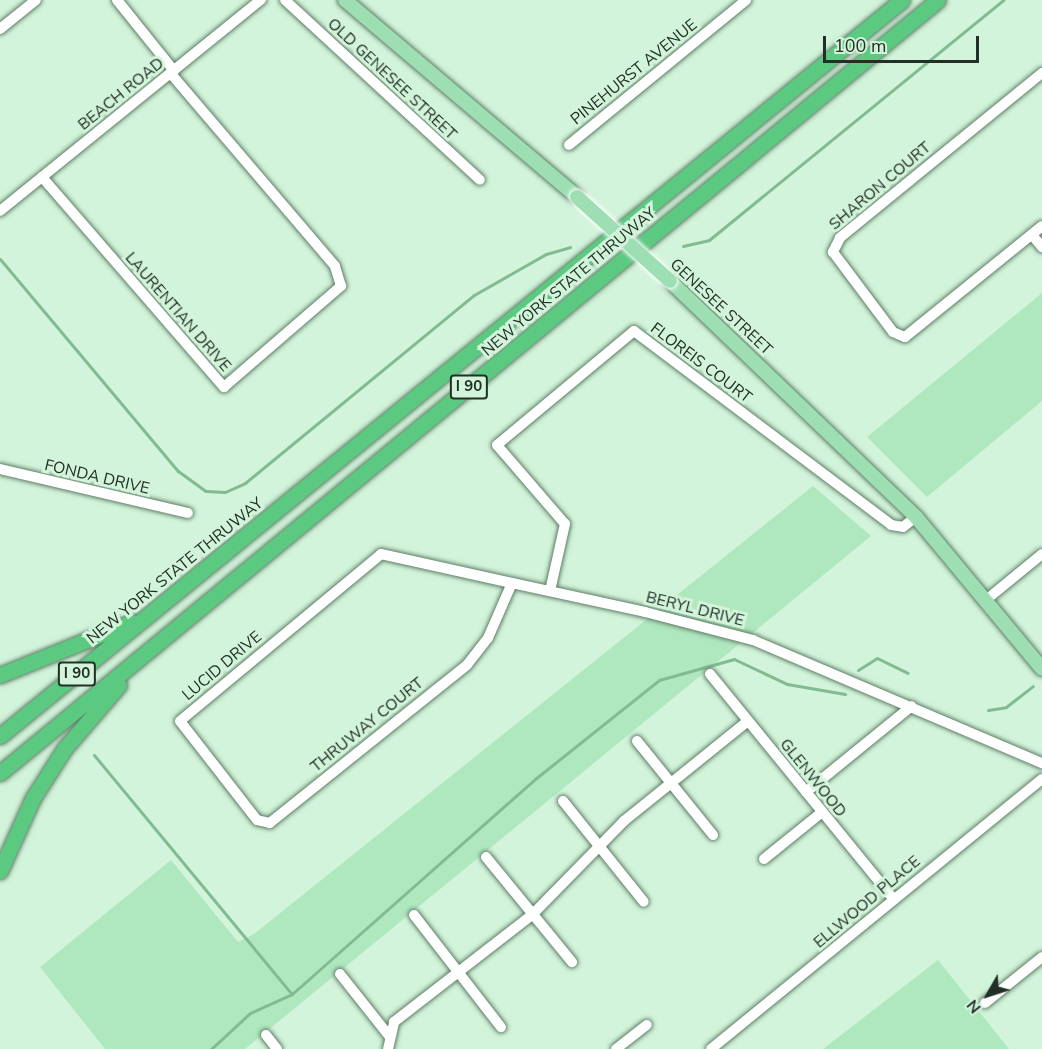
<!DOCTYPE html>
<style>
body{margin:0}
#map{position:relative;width:1042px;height:1049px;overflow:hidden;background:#d2f4da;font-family:"Nunito Sans",sans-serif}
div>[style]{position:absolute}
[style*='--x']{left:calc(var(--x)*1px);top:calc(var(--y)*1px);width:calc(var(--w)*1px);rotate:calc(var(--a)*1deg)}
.green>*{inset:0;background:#afe8be}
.stream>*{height:3px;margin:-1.5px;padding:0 1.5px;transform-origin:1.5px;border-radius:1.5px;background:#81bb91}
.roads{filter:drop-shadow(0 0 2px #5f7e67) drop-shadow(0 0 2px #5f7e67)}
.minor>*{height:10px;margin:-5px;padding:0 5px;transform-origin:5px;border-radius:5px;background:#fff}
.major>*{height:14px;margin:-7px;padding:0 7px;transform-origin:7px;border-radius:7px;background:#9ddfb3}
.highway>*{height:15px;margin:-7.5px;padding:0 7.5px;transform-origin:7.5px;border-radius:7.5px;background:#5cc981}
.bridges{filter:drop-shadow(0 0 2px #fff) drop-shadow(0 0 2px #fff)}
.major-bridge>*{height:14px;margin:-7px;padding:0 7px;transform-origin:7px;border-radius:7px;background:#9ddfb3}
span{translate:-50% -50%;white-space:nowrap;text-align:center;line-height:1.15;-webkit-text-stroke:6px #d2f4da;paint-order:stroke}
.shield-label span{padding:2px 4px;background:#d2f4da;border:2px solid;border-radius:4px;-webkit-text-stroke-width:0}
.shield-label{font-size:15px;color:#222f26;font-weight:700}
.street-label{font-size:16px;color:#222f26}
.north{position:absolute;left:958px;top:965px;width:60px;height:60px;-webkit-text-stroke:4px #d2f4da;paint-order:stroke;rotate:231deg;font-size:16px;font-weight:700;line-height:24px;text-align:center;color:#222f26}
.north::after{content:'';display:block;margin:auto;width:21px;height:27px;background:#222f26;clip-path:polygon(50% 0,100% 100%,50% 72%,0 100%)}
.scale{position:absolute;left:823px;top:36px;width:156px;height:27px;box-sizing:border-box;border:3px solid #222f26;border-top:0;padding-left:8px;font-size:18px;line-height:21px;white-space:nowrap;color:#222f26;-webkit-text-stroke:4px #d2f4da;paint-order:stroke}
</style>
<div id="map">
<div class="green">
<div style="clip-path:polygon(1042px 293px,1042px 401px,927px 497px,867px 437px)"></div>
<div style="clip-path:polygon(813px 486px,871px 536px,245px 1049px,105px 1049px,40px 967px,171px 860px,238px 942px,254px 934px)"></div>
<div style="clip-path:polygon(938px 960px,1009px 1049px,823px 1049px)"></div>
</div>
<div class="stream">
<div style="--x:683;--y:246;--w:27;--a:-13"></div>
<div style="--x:709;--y:240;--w:380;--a:-39.2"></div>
<div style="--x:0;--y:259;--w:277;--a:50"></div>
<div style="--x:178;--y:471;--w:34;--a:36"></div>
<div style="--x:206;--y:491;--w:19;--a:3"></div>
<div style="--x:225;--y:492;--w:22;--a:-24"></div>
<div style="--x:245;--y:483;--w:296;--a:-39.4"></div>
<div style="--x:474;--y:295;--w:83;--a:-29.7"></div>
<div style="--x:546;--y:254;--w:25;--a:-16"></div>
<div style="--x:858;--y:670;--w:22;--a:-32"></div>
<div style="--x:877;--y:658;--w:34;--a:26"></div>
<div style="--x:988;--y:710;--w:18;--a:-9"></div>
<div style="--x:1006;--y:707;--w:34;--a:-38"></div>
<div style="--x:94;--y:755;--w:310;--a:50.4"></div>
<div style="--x:211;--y:1049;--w:53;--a:-42.7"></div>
<div style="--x:250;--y:1013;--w:46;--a:-24.3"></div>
<div style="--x:292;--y:994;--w:324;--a:-41.5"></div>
<div style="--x:535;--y:779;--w:159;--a:-38.6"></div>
<div style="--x:659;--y:680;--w:78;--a:-15.6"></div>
<div style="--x:734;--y:659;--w:59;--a:25.3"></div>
<div style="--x:787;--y:684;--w:59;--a:9.8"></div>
</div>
<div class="roads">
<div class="minor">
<div style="--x:117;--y:0;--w:91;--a:51.2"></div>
<div style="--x:285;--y:0;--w:265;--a:42.7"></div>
<div style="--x:0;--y:29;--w:46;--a:-38.9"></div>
<div style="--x:1042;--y:73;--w:261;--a:140.8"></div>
<div style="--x:840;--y:238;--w:16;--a:117"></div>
<div style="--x:833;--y:252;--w:100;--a:53.1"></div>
<div style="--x:893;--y:332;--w:13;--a:23"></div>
<div style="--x:905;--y:337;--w:176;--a:-39"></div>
<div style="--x:569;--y:145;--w:229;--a:-39.3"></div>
<div style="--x:42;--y:177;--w:278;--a:49.1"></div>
<div style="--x:224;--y:387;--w:155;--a:-40.8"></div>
<div style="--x:341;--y:286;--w:21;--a:-107"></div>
<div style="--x:335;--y:266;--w:253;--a:-130.5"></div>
<div style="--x:0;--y:211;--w:336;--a:-39"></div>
<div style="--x:1032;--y:235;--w:16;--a:50"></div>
<div style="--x:0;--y:469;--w:193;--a:13.2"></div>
<div style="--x:512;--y:583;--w:60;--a:113.6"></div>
<div style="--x:488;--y:638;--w:34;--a:128"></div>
<div style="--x:467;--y:665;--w:253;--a:141.3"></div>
<div style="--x:270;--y:823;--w:13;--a:-167"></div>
<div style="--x:257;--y:820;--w:125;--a:-127.9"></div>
<div style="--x:180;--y:721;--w:261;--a:-39.7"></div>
<div style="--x:381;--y:554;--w:134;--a:12.5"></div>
<div style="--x:512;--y:583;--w:136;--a:12.3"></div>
<div style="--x:645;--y:612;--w:112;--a:14.5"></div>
<div style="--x:753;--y:640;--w:314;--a:23.1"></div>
<div style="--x:550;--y:591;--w:69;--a:-77.4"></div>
<div style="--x:565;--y:524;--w:104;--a:-130.7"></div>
<div style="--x:497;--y:445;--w:178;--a:-39.8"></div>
<div style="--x:634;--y:331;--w:322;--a:37"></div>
<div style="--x:891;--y:525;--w:12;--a:9"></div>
<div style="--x:903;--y:527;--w:16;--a:-38"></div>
<div style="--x:986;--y:600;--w:72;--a:-39.4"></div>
<div style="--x:710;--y:674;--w:291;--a:50.8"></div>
<div style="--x:637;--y:741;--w:121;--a:51"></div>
<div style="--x:806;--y:792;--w:136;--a:-39.1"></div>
<div style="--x:563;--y:801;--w:129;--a:51.3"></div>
<div style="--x:486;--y:857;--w:136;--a:50.7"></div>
<div style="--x:764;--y:859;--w:75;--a:-39"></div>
<div style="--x:414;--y:915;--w:142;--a:52.2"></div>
<div style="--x:340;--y:974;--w:80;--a:51.6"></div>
<div style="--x:985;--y:1003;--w:73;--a:-38.9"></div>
<div style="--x:266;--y:1035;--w:18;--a:52"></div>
<div style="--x:388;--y:1049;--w:28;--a:-77"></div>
<div style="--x:394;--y:1022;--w:176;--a:-37.8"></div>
<div style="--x:533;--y:914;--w:130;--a:-45.6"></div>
<div style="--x:624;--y:821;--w:159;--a:-38.9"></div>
<div style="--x:616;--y:1049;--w:39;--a:-38"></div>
<div style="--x:711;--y:1049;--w:427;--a:-39.2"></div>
</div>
<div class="major">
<div style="--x:345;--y:0;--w:304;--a:40.3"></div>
<div style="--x:670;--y:281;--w:341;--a:43.8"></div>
<div style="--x:916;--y:517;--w:197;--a:50.3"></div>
</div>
<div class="highway">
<div style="--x:0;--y:675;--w:142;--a:-21.9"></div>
<div style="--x:0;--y:736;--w:1164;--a:-39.21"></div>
<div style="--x:0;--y:773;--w:1215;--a:-39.49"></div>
<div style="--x:0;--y:871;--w:80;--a:-65.7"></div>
<div style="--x:33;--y:798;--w:59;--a:-57.4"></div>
<div style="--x:65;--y:748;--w:83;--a:-49.4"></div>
</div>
</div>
<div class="bridges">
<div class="major-bridge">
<div style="--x:577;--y:197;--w:125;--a:42.1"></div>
</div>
</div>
<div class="shield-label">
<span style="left:469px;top:387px">I 90</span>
<span style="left:77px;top:674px">I 90</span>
</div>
<div class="street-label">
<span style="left:634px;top:72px;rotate:-39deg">PINEHURST AVENUE</span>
<span style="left:392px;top:79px;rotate:43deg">OLD GENESEE STREET</span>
<span style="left:121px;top:94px;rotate:-39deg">BEACH ROAD</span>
<span style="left:880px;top:186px;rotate:-40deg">SHARON COURT</span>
<span style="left:569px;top:282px;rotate:-40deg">NEW YORK STATE THRUWAY</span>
<span style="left:721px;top:307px;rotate:43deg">GENESEE STREET</span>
<span style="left:178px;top:312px;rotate:49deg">LAURENTIAN DRIVE</span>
<span style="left:701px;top:363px;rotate:37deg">FLOREIS COURT</span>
<span style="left:97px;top:477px;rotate:13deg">FONDA DRIVE</span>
<span style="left:175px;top:571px;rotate:-39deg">NEW YORK STATE THRUWAY</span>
<span style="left:695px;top:609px;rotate:14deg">BERYL DRIVE</span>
<span style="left:222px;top:666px;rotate:-40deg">LUCID DRIVE</span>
<span style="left:367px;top:725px;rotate:-39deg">THRUWAY COURT</span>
<span style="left:813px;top:778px;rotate:51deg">GLENWOOD</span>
<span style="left:867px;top:902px;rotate:-40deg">ELLWOOD PLACE</span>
</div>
<div class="north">N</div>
<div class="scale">100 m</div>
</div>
